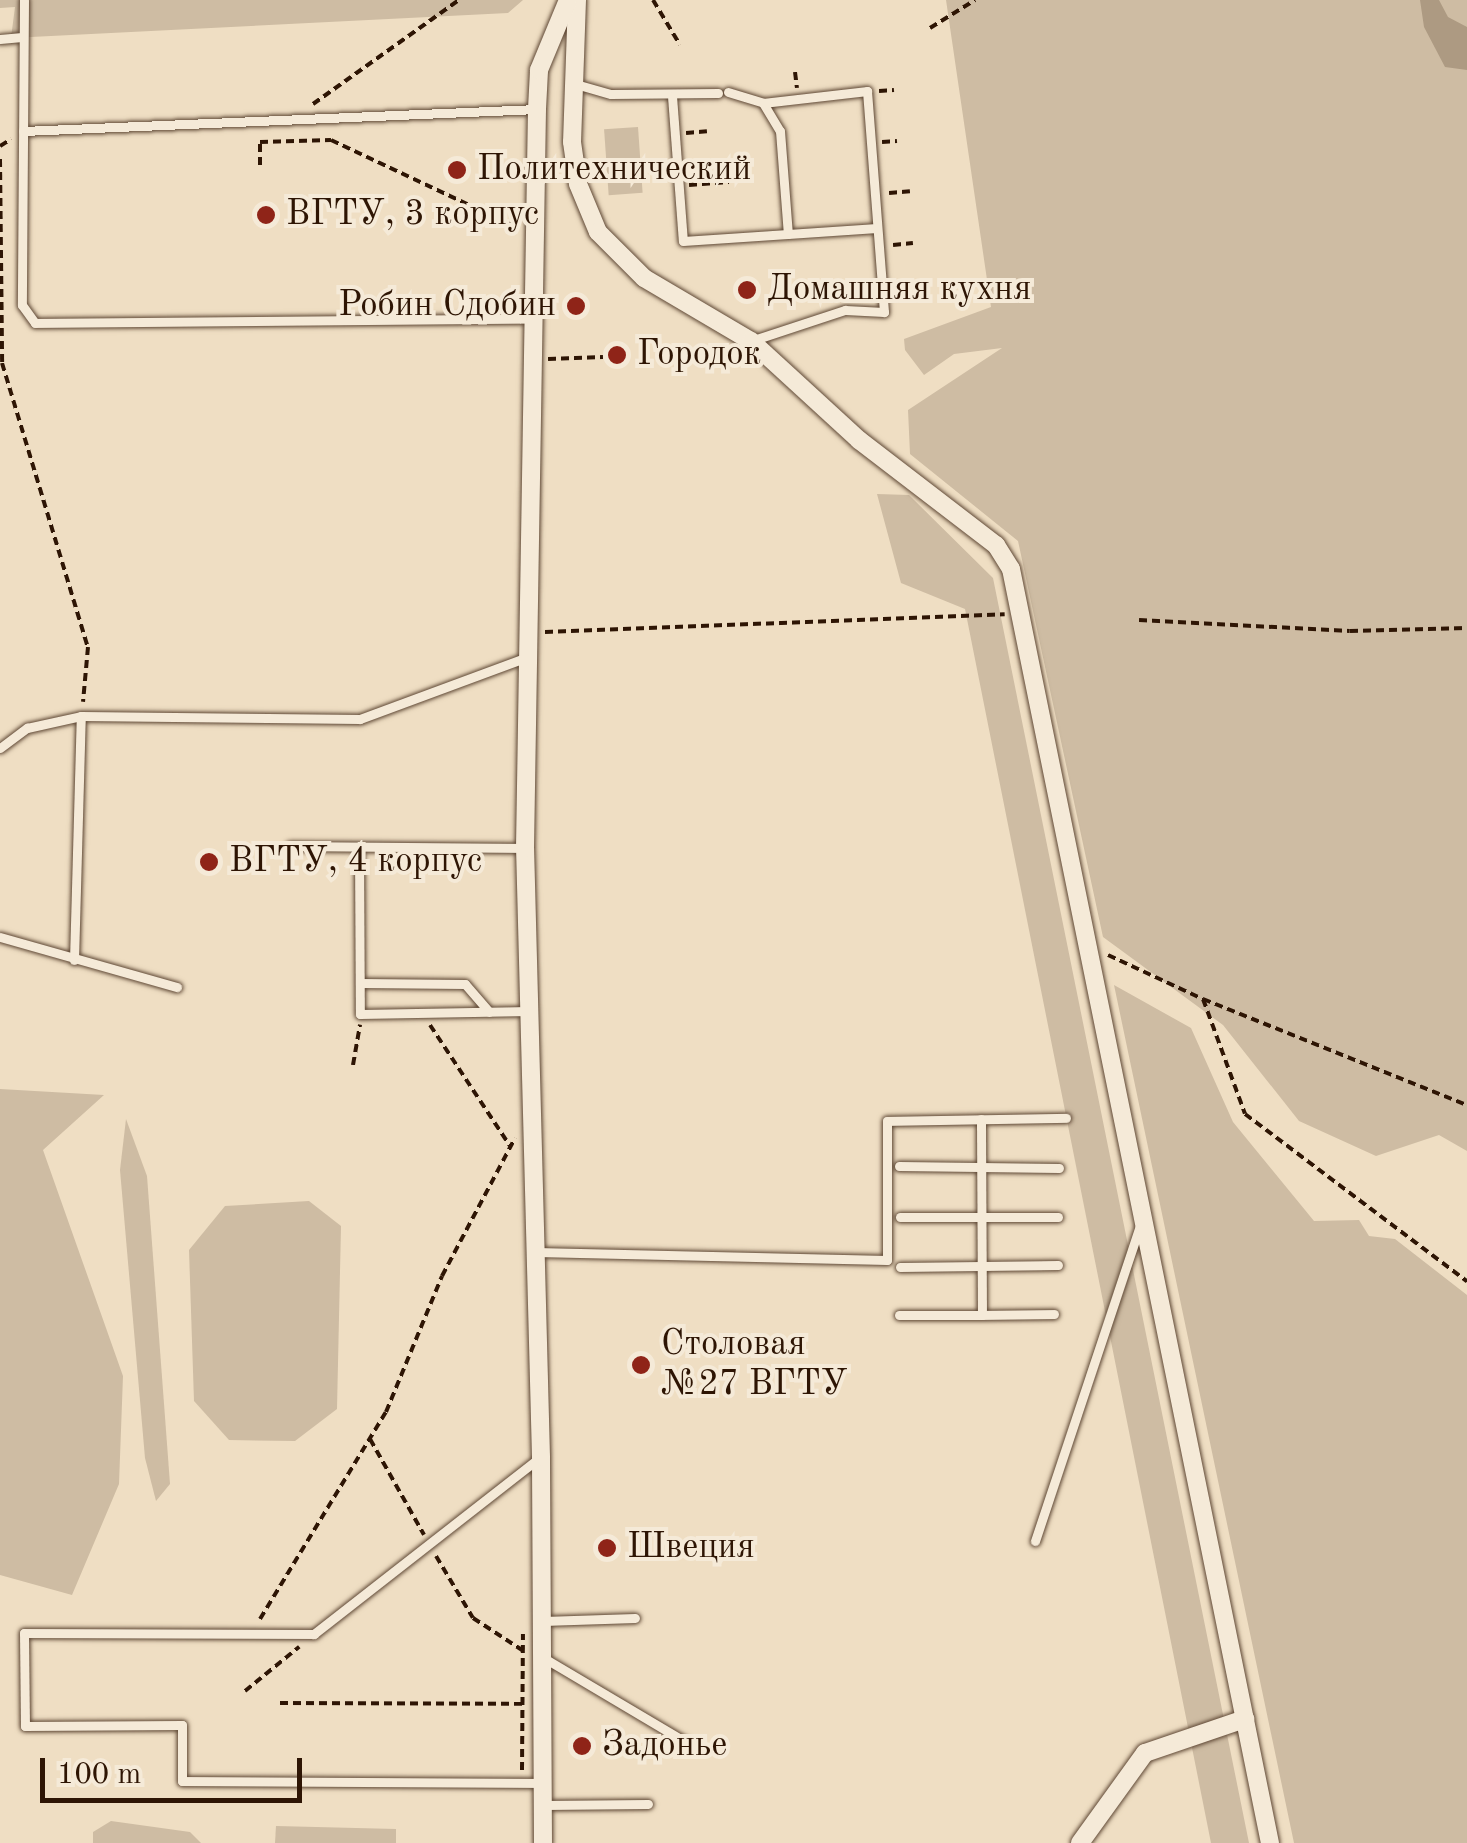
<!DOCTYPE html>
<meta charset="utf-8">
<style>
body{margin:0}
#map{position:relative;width:1467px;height:1843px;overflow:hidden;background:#efdec3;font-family:"Old Standard TT",serif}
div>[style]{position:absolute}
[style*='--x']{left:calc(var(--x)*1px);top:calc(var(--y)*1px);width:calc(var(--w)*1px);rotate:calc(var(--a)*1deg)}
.green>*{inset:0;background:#cebca3;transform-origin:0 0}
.water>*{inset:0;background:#ad9a82}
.path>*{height:4px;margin-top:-2px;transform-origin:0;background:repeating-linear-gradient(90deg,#2e1504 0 8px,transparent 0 13px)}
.roads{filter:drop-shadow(0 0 2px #5e4734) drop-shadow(0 0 2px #5e4734)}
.service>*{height:9px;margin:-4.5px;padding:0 4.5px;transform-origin:4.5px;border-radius:4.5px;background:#f5ead8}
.minor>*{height:18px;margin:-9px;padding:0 9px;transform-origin:9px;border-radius:9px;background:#f5ead8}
.dots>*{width:28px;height:28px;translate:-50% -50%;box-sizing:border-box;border:5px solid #f5ead8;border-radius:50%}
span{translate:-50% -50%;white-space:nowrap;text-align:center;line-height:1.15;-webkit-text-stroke:8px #f5ead8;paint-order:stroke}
.poi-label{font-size:35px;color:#2e1504}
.left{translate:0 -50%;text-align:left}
.right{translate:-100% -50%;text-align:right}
.scale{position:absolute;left:40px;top:1758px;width:262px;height:45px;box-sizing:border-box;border:5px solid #2e1504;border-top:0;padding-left:12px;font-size:30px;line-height:35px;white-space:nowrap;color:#2e1504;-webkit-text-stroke:8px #f5ead8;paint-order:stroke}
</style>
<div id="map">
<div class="green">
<div style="clip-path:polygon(0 0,523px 0,508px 13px,11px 38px,15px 7px,0 8px)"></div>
<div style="clip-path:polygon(946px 0,1467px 0,1467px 1151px,1439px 1135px,1376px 1156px,1299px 1121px,1223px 1025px,1103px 937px,1018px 541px,910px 454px,908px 410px,1002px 348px,954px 354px,924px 375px,905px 350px,904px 339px,991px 307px)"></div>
<div style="left:638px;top:127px;width:66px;height:34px;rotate:86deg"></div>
<div style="clip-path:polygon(877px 494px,909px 495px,993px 578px,1249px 1843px,1211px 1843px,965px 609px,901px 583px)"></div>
<div style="clip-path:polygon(1114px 985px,1191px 1028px,1233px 1122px,1314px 1221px,1359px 1220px,1369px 1236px,1395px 1239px,1467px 1295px,1467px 1843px,1294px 1843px)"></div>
<div style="clip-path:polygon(0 1089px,104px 1095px,43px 1150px,123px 1376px,119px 1484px,72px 1595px,0 1575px)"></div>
<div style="clip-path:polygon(126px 1119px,147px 1176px,170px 1484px,156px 1501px,145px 1458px,120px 1170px)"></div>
<div style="clip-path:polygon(309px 1201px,341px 1226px,337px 1409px,295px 1441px,229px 1440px,194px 1401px,189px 1250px,225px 1206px)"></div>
<div style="clip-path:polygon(111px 1821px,190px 1832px,201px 1843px,93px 1843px,93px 1832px)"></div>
<div style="clip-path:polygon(276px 1826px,396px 1829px,396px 1843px,275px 1843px)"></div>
</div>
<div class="water">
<div style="clip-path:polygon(1420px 0,1439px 0,1448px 17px,1467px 27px,1467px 70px,1445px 67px,1424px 27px)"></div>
</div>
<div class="path">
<div style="--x:653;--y:0;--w:52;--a:59"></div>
<div style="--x:930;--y:28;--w:53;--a:-31.9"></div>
<div style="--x:795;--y:72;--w:16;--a:83"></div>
<div style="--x:879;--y:91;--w:15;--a:-4"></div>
<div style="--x:313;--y:104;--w:179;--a:-35.5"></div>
<div style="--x:686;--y:133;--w:21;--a:-5"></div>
<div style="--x:882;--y:142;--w:15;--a:-4"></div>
<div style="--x:0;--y:146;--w:13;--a:-32"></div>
<div style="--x:0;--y:159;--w:204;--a:89.4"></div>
<div style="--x:2;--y:363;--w:297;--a:73.2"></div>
<div style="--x:88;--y:647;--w:55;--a:95.2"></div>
<div style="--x:260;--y:165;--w:23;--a:-90"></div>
<div style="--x:260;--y:142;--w:71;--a:-1.6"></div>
<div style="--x:331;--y:140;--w:204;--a:25.2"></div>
<div style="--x:689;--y:185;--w:40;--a:-4.3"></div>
<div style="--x:889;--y:193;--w:21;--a:-5"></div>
<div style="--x:893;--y:245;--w:20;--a:-6"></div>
<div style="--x:548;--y:359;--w:55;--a:-2.1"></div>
<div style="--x:1139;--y:620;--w:211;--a:3"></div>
<div style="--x:1350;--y:631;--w:117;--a:-1.5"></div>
<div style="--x:545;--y:632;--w:460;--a:-2.2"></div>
<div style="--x:1108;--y:955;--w:105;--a:24.9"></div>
<div style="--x:1203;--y:999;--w:122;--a:69.9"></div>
<div style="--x:1245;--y:1114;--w:278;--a:37"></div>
<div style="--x:1203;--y:999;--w:284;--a:21.9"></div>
<div style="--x:430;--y:1025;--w:145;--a:56.5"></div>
<div style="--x:353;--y:1065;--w:41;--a:-80.1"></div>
<div style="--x:370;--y:1439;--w:110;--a:60.6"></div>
<div style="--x:436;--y:1556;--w:72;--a:59.2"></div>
<div style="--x:473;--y:1618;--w:59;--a:33.1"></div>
<div style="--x:260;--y:1619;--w:242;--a:-58.7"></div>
<div style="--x:386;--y:1412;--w:147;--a:-67.6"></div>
<div style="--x:442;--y:1276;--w:156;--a:-62.1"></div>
<div style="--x:245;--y:1691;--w:70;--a:-39.2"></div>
<div style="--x:280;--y:1703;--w:243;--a:0.2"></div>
<div style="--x:522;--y:1770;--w:136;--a:-89.6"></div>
</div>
<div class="roads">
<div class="service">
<div style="--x:24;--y:0;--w:305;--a:90.4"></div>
<div style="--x:22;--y:305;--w:22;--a:54"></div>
<div style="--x:35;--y:323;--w:498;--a:-0.5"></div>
<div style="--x:0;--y:39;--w:22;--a:-5"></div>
<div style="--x:579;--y:85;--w:33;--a:16"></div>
<div style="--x:611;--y:94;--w:107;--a:-0.5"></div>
<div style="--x:728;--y:92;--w:37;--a:17"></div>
<div style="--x:763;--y:103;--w:105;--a:-6.6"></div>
<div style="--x:867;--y:91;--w:222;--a:85.6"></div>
<div style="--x:884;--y:312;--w:39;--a:-177"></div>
<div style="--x:845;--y:310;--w:96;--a:161.8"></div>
<div style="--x:672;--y:96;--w:145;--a:85.7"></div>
<div style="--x:683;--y:241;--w:105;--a:-3.8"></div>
<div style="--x:763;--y:103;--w:33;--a:59"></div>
<div style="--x:780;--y:131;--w:103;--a:85.6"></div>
<div style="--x:788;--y:234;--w:89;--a:-3.9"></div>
<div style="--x:23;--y:131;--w:514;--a:-2.45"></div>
<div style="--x:0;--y:748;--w:34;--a:-37"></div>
<div style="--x:27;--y:728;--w:55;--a:-12.5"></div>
<div style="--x:81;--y:716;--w:279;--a:0.6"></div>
<div style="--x:360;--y:719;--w:179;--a:-20.3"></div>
<div style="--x:290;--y:846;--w:235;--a:0.5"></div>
<div style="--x:359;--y:847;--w:167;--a:89.7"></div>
<div style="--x:360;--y:1014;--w:170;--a:-1"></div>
<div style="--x:0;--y:937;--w:184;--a:15.8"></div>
<div style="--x:74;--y:960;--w:244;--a:-88.4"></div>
<div style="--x:360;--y:983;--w:105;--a:0.5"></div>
<div style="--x:465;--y:984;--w:37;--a:49"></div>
<div style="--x:899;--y:1166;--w:160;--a:0.7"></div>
<div style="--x:900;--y:1217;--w:158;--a:0"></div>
<div style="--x:536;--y:1252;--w:351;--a:1.3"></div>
<div style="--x:887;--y:1260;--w:139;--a:-90"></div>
<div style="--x:887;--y:1121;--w:179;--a:-1"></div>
<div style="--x:900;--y:1267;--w:158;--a:-0.7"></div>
<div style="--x:899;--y:1315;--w:83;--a:0"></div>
<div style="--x:982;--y:1315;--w:196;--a:-90.3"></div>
<div style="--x:982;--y:1315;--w:72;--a:-0.8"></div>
<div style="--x:539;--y:1458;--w:286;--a:142"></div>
<div style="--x:314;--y:1634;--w:290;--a:-179.8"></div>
<div style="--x:24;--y:1633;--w:93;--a:89.4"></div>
<div style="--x:25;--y:1726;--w:157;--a:-0.4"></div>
<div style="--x:182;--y:1725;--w:56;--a:90"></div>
<div style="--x:182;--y:1781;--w:362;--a:0.3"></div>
<div style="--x:1035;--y:1541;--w:335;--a:-71.6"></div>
<div style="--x:543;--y:1621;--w:92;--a:-1.9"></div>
<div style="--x:544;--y:1658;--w:163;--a:30.7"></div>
<div style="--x:544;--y:1805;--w:104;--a:-0.6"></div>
</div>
<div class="minor">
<div style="--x:577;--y:0;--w:142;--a:92"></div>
<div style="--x:572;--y:142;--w:42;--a:81.9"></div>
<div style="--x:578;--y:184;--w:52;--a:67.4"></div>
<div style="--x:598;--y:232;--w:65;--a:45"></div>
<div style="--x:644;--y:278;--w:124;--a:30.5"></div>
<div style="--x:751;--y:341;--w:147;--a:42.5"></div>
<div style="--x:859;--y:440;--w:173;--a:37.5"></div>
<div style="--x:996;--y:545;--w:28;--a:58"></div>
<div style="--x:1011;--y:569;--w:1300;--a:78.51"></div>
<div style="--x:543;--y:1843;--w:386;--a:-90.3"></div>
<div style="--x:541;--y:1457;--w:609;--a:-91.5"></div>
<div style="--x:525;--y:848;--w:739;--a:-89.07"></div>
<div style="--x:537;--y:109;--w:39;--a:-87"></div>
<div style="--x:539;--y:70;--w:76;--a:-67.5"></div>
<div style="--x:1080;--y:1843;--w:111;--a:-54.2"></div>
<div style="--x:1145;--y:1753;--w:106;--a:-18.8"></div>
</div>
</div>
<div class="dots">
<div style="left:457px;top:170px;background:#8f2418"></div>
<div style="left:266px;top:215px;background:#8f2418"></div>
<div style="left:747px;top:290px;background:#8f2418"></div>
<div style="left:576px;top:306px;background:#8f2418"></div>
<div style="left:617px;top:355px;background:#8f2418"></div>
<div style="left:209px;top:862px;background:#8f2418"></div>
<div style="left:641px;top:1365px;background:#8f2418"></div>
<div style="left:607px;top:1548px;background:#8f2418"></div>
<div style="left:582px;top:1746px;background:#8f2418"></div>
</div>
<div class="poi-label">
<span class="left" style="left:477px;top:170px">Политехнический</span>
<span class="left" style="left:286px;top:215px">ВГТУ, 3 корпус</span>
<span class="left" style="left:767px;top:290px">Домашняя кухня</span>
<span class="right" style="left:556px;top:306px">Робин Сдобин</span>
<span class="left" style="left:637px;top:355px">Городок</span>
<span class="left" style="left:229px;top:862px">ВГТУ, 4 корпус</span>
<span class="left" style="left:661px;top:1365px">Столовая<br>№27 ВГТУ</span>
<span class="left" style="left:627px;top:1548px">Швеция</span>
<span class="left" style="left:602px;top:1746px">Задонье</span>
</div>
<div class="scale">100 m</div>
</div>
